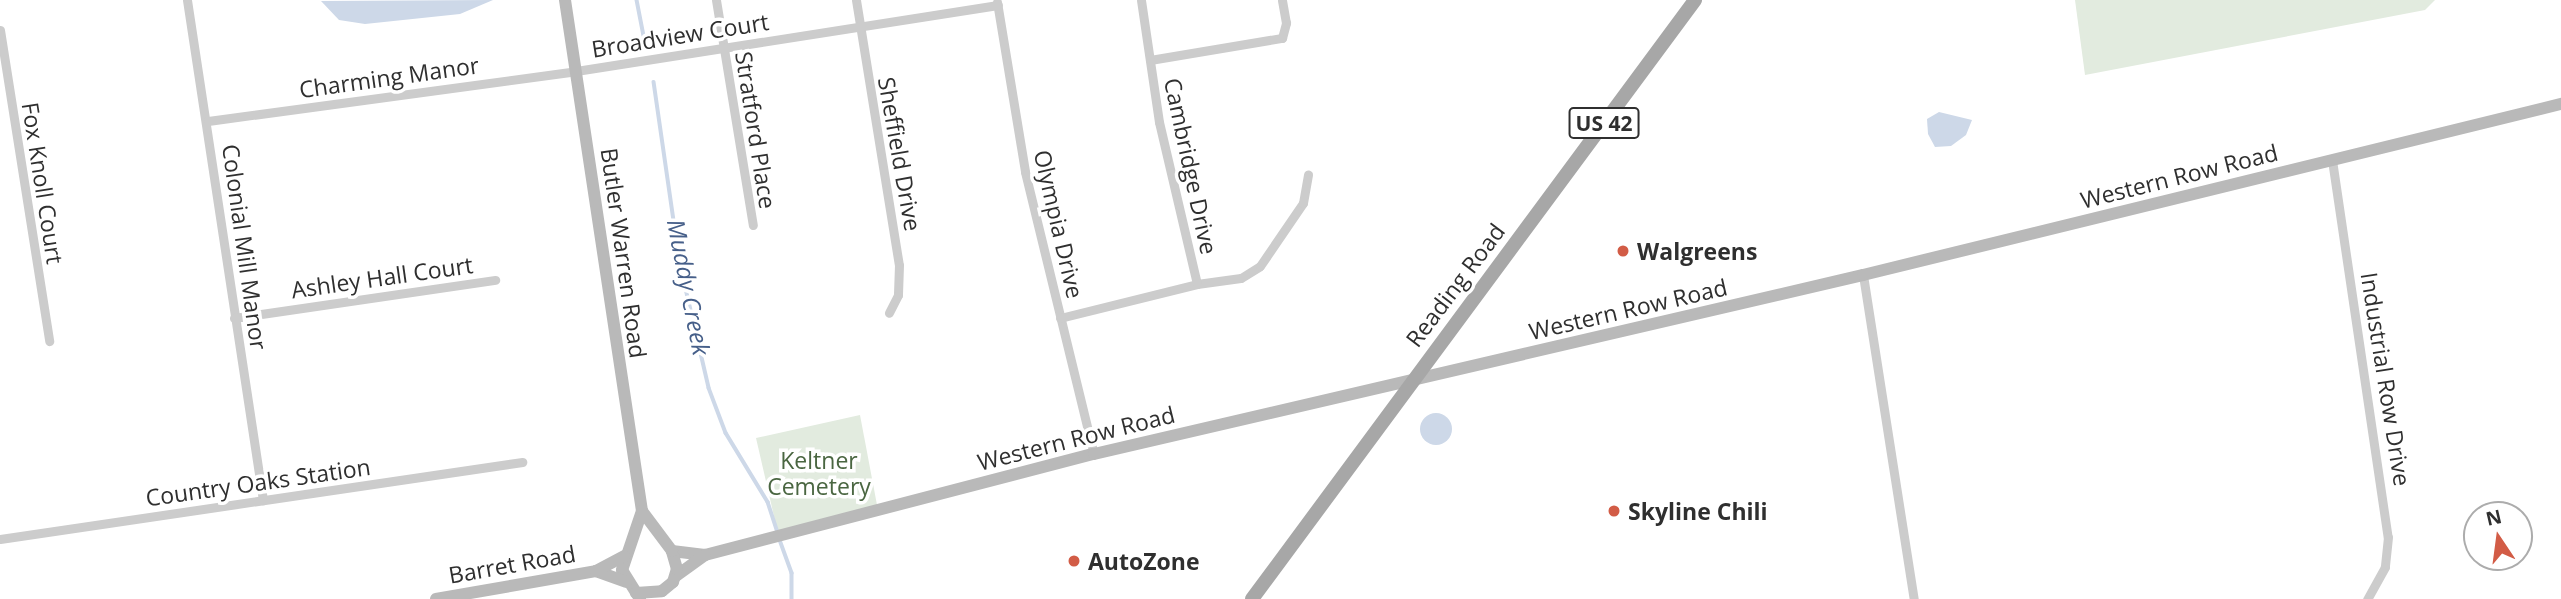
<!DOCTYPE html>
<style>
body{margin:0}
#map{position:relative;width:2561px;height:599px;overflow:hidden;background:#fff;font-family:"Open Sans",sans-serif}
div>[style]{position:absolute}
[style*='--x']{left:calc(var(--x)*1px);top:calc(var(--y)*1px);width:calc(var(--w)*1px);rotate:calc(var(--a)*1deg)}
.green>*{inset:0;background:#e2ebdf}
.water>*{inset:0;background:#cdd8e8}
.round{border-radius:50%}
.stream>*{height:3.5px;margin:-1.75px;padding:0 1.75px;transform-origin:1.75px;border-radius:1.75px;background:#cdd8e8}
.street>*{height:9px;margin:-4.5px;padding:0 4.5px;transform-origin:4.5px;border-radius:4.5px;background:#ccc}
.secondary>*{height:12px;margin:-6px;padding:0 6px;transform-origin:6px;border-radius:6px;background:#b9b9b9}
.primary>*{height:14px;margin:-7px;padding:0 7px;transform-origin:7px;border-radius:7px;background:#a7a7a7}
.dots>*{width:19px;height:19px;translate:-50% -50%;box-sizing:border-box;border:4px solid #fff;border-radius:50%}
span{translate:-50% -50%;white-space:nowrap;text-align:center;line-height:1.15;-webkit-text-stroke:7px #fff;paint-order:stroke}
.shield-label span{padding:2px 5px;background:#fff;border:2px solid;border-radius:5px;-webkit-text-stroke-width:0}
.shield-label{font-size:21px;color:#2f2f2f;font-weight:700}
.street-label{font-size:23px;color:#2f2f2f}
.poi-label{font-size:23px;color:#2f2f2f;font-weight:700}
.left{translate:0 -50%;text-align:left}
.park-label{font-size:23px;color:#4a6641}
.water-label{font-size:24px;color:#465f89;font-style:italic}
.north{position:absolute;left:2463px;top:501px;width:70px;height:70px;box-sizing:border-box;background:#fff;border:2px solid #acacac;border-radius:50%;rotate:347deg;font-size:19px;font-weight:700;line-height:28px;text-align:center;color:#2f2f2f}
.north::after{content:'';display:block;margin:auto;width:24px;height:32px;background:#d25c46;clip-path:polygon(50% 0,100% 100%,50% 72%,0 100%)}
</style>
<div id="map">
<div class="green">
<div style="clip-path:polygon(2075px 0,2435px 0,2425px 10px,2085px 75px)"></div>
<div style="clip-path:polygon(860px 415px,877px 505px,779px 538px,756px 438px)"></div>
</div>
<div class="water">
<div style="clip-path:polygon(493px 0,460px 14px,365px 24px,339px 20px,321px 1px)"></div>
<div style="clip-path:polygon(1939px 112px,1972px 120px,1966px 135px,1951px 146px,1935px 147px,1928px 134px,1927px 119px)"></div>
<div class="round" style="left:1420px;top:413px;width:32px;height:32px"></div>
</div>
<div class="stream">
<div style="--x:637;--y:0;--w:38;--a:79"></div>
<div style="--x:654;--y:82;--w:183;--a:81.8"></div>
<div style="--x:680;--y:263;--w:128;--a:76.9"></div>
<div style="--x:709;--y:388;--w:48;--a:69.3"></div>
<div style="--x:726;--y:433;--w:81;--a:58.7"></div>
<div style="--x:768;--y:502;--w:33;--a:72"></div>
<div style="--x:780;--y:540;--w:35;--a:70"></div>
<div style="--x:792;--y:573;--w:26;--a:90"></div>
</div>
<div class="street">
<div style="--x:187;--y:0;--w:506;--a:81.36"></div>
<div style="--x:716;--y:0;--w:228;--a:80.7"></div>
<div style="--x:856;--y:0;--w:268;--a:80.8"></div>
<div style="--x:899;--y:265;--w:30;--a:92"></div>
<div style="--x:898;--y:295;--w:20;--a:117"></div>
<div style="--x:997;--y:2;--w:172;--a:80.6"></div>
<div style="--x:1025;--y:172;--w:290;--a:76.3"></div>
<div style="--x:0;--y:30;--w:315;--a:81"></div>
<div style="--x:1150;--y:60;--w:134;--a:-9.5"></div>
<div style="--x:1282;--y:38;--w:16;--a:-75"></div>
<div style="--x:1286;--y:23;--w:23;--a:-100"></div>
<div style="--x:208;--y:121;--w:371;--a:-7.7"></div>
<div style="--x:576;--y:71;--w:427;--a:-8.9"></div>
<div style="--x:2332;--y:160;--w:381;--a:81.6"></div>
<div style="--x:2388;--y:537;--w:30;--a:96"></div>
<div style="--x:2385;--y:567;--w:37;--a:119"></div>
<div style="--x:1863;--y:275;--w:328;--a:81.1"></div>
<div style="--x:1197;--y:284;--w:44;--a:-7.8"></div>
<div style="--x:1241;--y:278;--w:22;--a:-32"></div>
<div style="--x:1260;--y:266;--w:76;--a:-55.7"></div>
<div style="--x:1303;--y:203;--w:29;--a:-80"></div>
<div style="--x:234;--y:318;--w:264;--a:-8.3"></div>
<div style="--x:1060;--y:318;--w:141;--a:-13.9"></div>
<div style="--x:1197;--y:284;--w:166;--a:-103.2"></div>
<div style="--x:1159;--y:122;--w:123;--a:-98.4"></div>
<div style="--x:0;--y:539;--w:528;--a:-8.39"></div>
</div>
<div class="secondary">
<div style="--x:565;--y:0;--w:517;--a:81.43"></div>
<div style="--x:642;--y:511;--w:62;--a:108.7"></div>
<div style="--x:622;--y:570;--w:34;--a:58"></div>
<div style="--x:672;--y:551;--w:33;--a:7"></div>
<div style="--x:705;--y:555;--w:402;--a:-14.6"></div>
<div style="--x:1094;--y:454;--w:790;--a:-13.1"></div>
<div style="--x:1863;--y:275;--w:719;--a:-13.77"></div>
<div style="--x:596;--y:571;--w:32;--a:20"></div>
<div style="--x:676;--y:576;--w:36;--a:-36"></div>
<div style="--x:636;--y:593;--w:26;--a:-4"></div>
<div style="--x:662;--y:591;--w:14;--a:-39"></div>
<div style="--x:673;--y:582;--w:14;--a:-73"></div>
<div style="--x:677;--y:569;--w:19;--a:-106"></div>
<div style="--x:672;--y:551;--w:50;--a:-126.9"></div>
<div style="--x:436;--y:599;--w:162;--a:-9.9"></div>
<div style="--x:596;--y:571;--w:32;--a:-28"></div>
</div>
<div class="primary">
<div style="--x:1252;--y:599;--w:745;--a:-53.51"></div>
</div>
<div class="dots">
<div style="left:1623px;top:251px;background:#d25c46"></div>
<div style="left:1614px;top:511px;background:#d25c46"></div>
<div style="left:1074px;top:561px;background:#d25c46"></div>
</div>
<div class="shield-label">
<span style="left:1604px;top:123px">US 42</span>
</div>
<div class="street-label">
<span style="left:680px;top:35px;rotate:-9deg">Broadview Court</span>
<span style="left:389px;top:77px;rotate:-8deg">Charming Manor</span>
<span style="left:756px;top:130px;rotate:81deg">Stratford Place</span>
<span style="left:900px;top:154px;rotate:80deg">Sheffield Drive</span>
<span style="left:1191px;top:166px;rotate:78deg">Cambridge Drive</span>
<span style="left:2179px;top:176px;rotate:-14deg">Western Row Road</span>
<span style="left:43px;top:183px;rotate:81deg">Fox Knoll Court</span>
<span style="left:1059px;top:224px;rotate:77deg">Olympia Drive</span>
<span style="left:245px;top:247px;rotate:82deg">Colonial Mill Manor</span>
<span style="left:624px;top:253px;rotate:82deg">Butler Warren Road</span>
<span style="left:382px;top:277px;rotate:-8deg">Ashley Hall Court</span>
<span style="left:1455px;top:285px;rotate:-53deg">Reading Road</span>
<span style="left:1628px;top:309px;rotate:-13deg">Western Row Road</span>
<span style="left:2386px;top:379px;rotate:81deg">Industrial Row Drive</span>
<span style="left:1076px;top:438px;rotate:-14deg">Western Row Road</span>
<span style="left:258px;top:482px;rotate:-8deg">Country Oaks Station</span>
<span style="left:512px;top:564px;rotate:-10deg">Barret Road</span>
</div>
<div class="poi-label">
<span class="left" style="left:1637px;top:251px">Walgreens</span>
<span class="left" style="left:1628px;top:511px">Skyline Chili</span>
<span class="left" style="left:1088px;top:561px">AutoZone</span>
</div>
<div class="park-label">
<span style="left:819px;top:473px">Keltner<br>Cemetery</span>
</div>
<div class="water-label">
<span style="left:689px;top:287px;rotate:79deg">Muddy Creek</span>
</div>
<div class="north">N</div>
</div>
